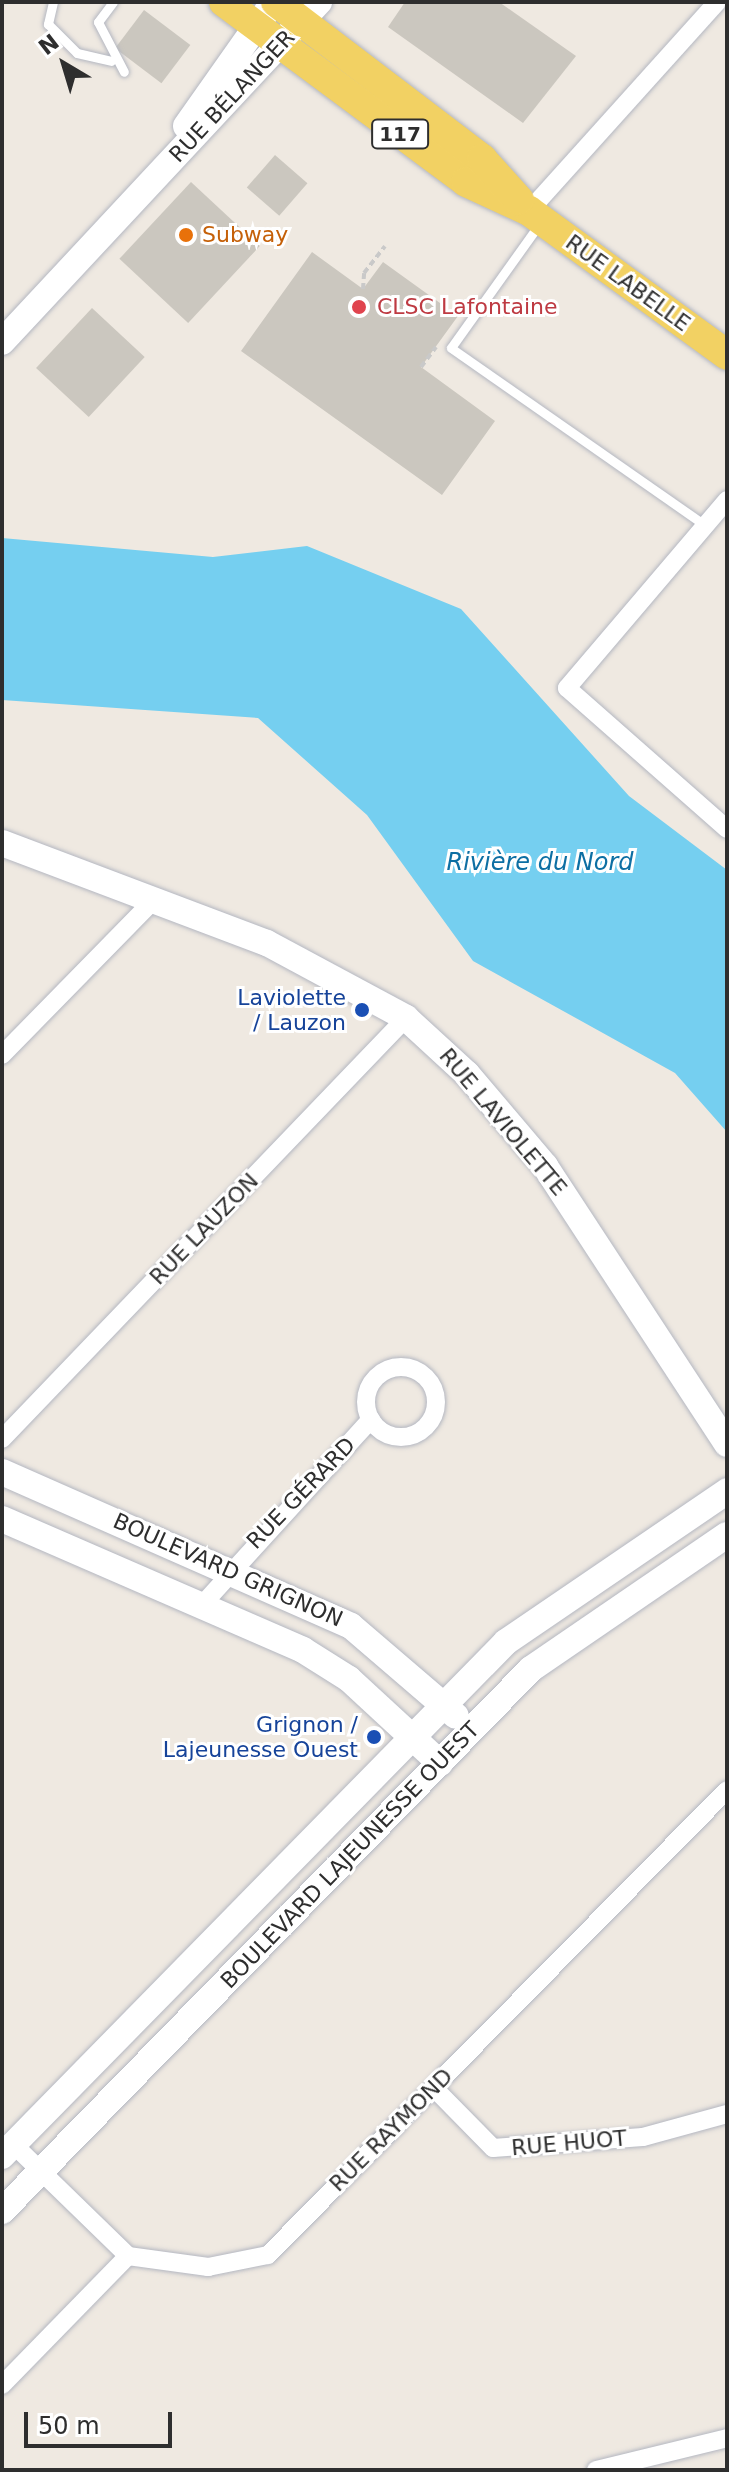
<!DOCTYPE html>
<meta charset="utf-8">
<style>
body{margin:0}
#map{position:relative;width:729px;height:2472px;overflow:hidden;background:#efe9e1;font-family:"DejaVu Sans",sans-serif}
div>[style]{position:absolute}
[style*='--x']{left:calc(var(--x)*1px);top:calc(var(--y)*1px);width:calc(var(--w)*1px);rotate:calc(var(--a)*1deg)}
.water>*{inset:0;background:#75cff0}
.building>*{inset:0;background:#cbc7bf;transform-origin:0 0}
.path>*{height:4px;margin-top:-2px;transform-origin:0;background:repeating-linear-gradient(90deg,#c9c9c9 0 6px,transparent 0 10px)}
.roads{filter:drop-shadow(0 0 2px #b4b7c1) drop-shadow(0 0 2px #b4b7c1)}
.lane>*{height:9px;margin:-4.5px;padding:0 4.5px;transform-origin:4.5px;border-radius:4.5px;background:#fff}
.street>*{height:18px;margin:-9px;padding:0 9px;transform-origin:9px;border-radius:9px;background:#fff}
.street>.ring{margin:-9px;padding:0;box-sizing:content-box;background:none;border:18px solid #fff;border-radius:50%}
.secondary>*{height:26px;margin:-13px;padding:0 13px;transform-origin:13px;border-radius:13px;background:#fff}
.primary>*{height:30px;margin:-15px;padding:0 15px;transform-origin:15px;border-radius:15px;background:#f2d163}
.dots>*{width:22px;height:22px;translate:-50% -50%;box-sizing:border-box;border:4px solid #fff;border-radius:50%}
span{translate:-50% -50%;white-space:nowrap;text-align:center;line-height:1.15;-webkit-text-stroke:6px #fff;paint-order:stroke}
.shield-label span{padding:2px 6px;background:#fff;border:2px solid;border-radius:6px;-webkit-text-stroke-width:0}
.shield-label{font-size:20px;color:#2e2e2e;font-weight:700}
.street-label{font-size:22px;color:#2e2e2e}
.food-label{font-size:22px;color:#c56008}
.left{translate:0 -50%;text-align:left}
.health-label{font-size:22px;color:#be3a42}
.transit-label{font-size:22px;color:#164399}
.right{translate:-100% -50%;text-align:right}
.water-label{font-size:24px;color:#0d6fa3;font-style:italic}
.frame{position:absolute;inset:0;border:4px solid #2e2e2e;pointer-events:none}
.north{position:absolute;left:24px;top:24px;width:80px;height:80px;-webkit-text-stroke:6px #fff;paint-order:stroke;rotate:322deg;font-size:22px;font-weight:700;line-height:32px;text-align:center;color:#2e2e2e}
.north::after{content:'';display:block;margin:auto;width:28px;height:36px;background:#2e2e2e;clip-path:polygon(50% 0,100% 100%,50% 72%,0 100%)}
.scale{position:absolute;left:24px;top:2412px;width:148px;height:36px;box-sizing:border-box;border:4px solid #2e2e2e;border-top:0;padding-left:10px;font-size:24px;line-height:28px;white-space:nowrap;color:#2e2e2e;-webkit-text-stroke:6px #fff;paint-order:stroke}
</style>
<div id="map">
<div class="water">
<div style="clip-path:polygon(2px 538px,213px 557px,307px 546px,461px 609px,629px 796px,727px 870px,727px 1132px,675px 1073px,473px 961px,367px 815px,258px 718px,2px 700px)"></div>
</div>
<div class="building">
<div style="clip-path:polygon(405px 2px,499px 2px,576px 56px,523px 123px,388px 27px)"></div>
<div style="left:144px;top:10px;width:58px;height:48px;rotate:37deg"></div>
<div style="left:275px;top:155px;width:43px;height:43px;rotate:41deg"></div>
<div style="left:191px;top:182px;width:94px;height:105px;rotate:43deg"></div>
<div style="clip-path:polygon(312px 252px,363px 289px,383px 262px,458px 316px,421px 367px,495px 421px,442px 495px,241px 351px)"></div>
<div style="left:92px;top:308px;width:72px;height:82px;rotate:43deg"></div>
</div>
<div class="path">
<div style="--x:363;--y:289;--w:16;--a:-86"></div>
<div style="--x:364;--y:273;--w:34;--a:-52"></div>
<div style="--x:421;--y:367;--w:25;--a:-53"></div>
</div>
<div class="roads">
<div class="lane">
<div style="--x:53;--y:2;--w:23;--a:103"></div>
<div style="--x:48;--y:24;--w:41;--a:45"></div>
<div style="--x:77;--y:53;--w:35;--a:13"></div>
<div style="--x:113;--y:2;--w:25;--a:127"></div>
<div style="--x:98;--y:22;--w:56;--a:62.5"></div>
<div style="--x:540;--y:223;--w:153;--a:125.5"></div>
<div style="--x:451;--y:348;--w:310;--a:34.9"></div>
</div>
<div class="street">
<div style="--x:529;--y:211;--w:281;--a:-48"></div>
<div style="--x:727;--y:500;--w:247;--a:130.4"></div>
<div style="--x:567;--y:688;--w:213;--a:41.4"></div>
<div style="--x:2;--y:1055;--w:211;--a:-45.6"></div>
<div class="ring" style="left:366px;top:1367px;width:52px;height:52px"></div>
<div style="--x:2;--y:1439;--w:583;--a:-46.18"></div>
<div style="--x:202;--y:1605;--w:251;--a:-47.7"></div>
<div style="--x:434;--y:2088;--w:84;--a:45.5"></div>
<div style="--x:493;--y:2148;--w:150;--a:-4.2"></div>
<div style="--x:643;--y:2137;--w:87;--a:-15.3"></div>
<div style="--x:13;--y:2144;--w:161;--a:44.2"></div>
<div style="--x:128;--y:2256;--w:81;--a:7.8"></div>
<div style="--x:208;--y:2267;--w:61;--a:-11.3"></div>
<div style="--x:268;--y:2255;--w:653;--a:-45.37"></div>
<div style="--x:2;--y:2385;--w:180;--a:-45.7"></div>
<div style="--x:596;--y:2470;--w:135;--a:-13.7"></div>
</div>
<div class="secondary">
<div style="--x:186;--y:126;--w:141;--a:-54.8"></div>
<div style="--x:2;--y:342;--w:465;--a:-47"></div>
<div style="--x:2;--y:843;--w:283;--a:20.7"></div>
<div style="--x:267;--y:943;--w:158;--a:28.3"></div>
<div style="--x:406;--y:1018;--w:83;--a:42.6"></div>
<div style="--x:467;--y:1074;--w:121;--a:49.7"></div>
<div style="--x:545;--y:1166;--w:332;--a:56.8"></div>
<div style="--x:2;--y:1472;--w:381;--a:23.8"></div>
<div style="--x:351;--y:1626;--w:138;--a:40.6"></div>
<div style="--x:2;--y:1519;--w:328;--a:23.5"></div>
<div style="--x:303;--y:1650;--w:54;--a:32.2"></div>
<div style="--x:349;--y:1679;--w:124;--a:42.7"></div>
<div style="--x:2;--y:2156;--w:720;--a:-45.56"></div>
<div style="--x:506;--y:1642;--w:268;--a:-34.3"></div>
<div style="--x:2;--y:2211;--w:757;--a:-45.7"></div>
<div style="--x:531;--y:1669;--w:237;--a:-34.4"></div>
</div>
<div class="primary">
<div style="--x:224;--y:2;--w:302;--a:36.6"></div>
<div style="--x:466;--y:182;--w:69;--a:24.7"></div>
<div style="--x:529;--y:211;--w:245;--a:36"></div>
<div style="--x:276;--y:2;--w:259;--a:37.3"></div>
<div style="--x:482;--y:159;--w:55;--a:47.9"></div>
</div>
</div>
<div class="dots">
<div style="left:186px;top:235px;background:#e8710a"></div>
<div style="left:359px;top:307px;background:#e0444e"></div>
<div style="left:362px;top:1010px;background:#1a4fb4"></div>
<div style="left:374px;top:1737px;background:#1a4fb4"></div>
</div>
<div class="shield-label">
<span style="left:400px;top:134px">117</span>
</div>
<div class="street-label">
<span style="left:232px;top:96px;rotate:-47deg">RUE BÉLANGER</span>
<span style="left:628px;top:283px;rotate:36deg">RUE LABELLE</span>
<span style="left:503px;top:1122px;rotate:50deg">RUE LAVIOLETTE</span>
<span style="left:204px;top:1229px;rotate:-46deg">RUE LAUZON</span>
<span style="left:301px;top:1493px;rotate:-46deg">RUE GÉRARD</span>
<span style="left:228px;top:1570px;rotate:24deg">BOULEVARD GRIGNON</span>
<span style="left:350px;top:1855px;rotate:-46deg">BOULEVARD LAJEUNESSE OUEST</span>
<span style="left:391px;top:2130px;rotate:-45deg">RUE RAYMOND</span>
<span style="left:569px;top:2143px;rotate:-5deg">RUE HUOT</span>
</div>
<div class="food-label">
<span class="left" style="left:202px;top:235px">Subway</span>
</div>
<div class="health-label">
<span class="left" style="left:377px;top:307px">CLSC Lafontaine</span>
</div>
<div class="transit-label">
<span class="right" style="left:346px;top:1010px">Laviolette<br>/ Lauzon</span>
<span class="right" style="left:358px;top:1737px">Grignon /<br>Lajeunesse Ouest</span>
</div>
<div class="water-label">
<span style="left:540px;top:863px">Rivière du Nord</span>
</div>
<div class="frame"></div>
<div class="north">N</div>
<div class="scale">50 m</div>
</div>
